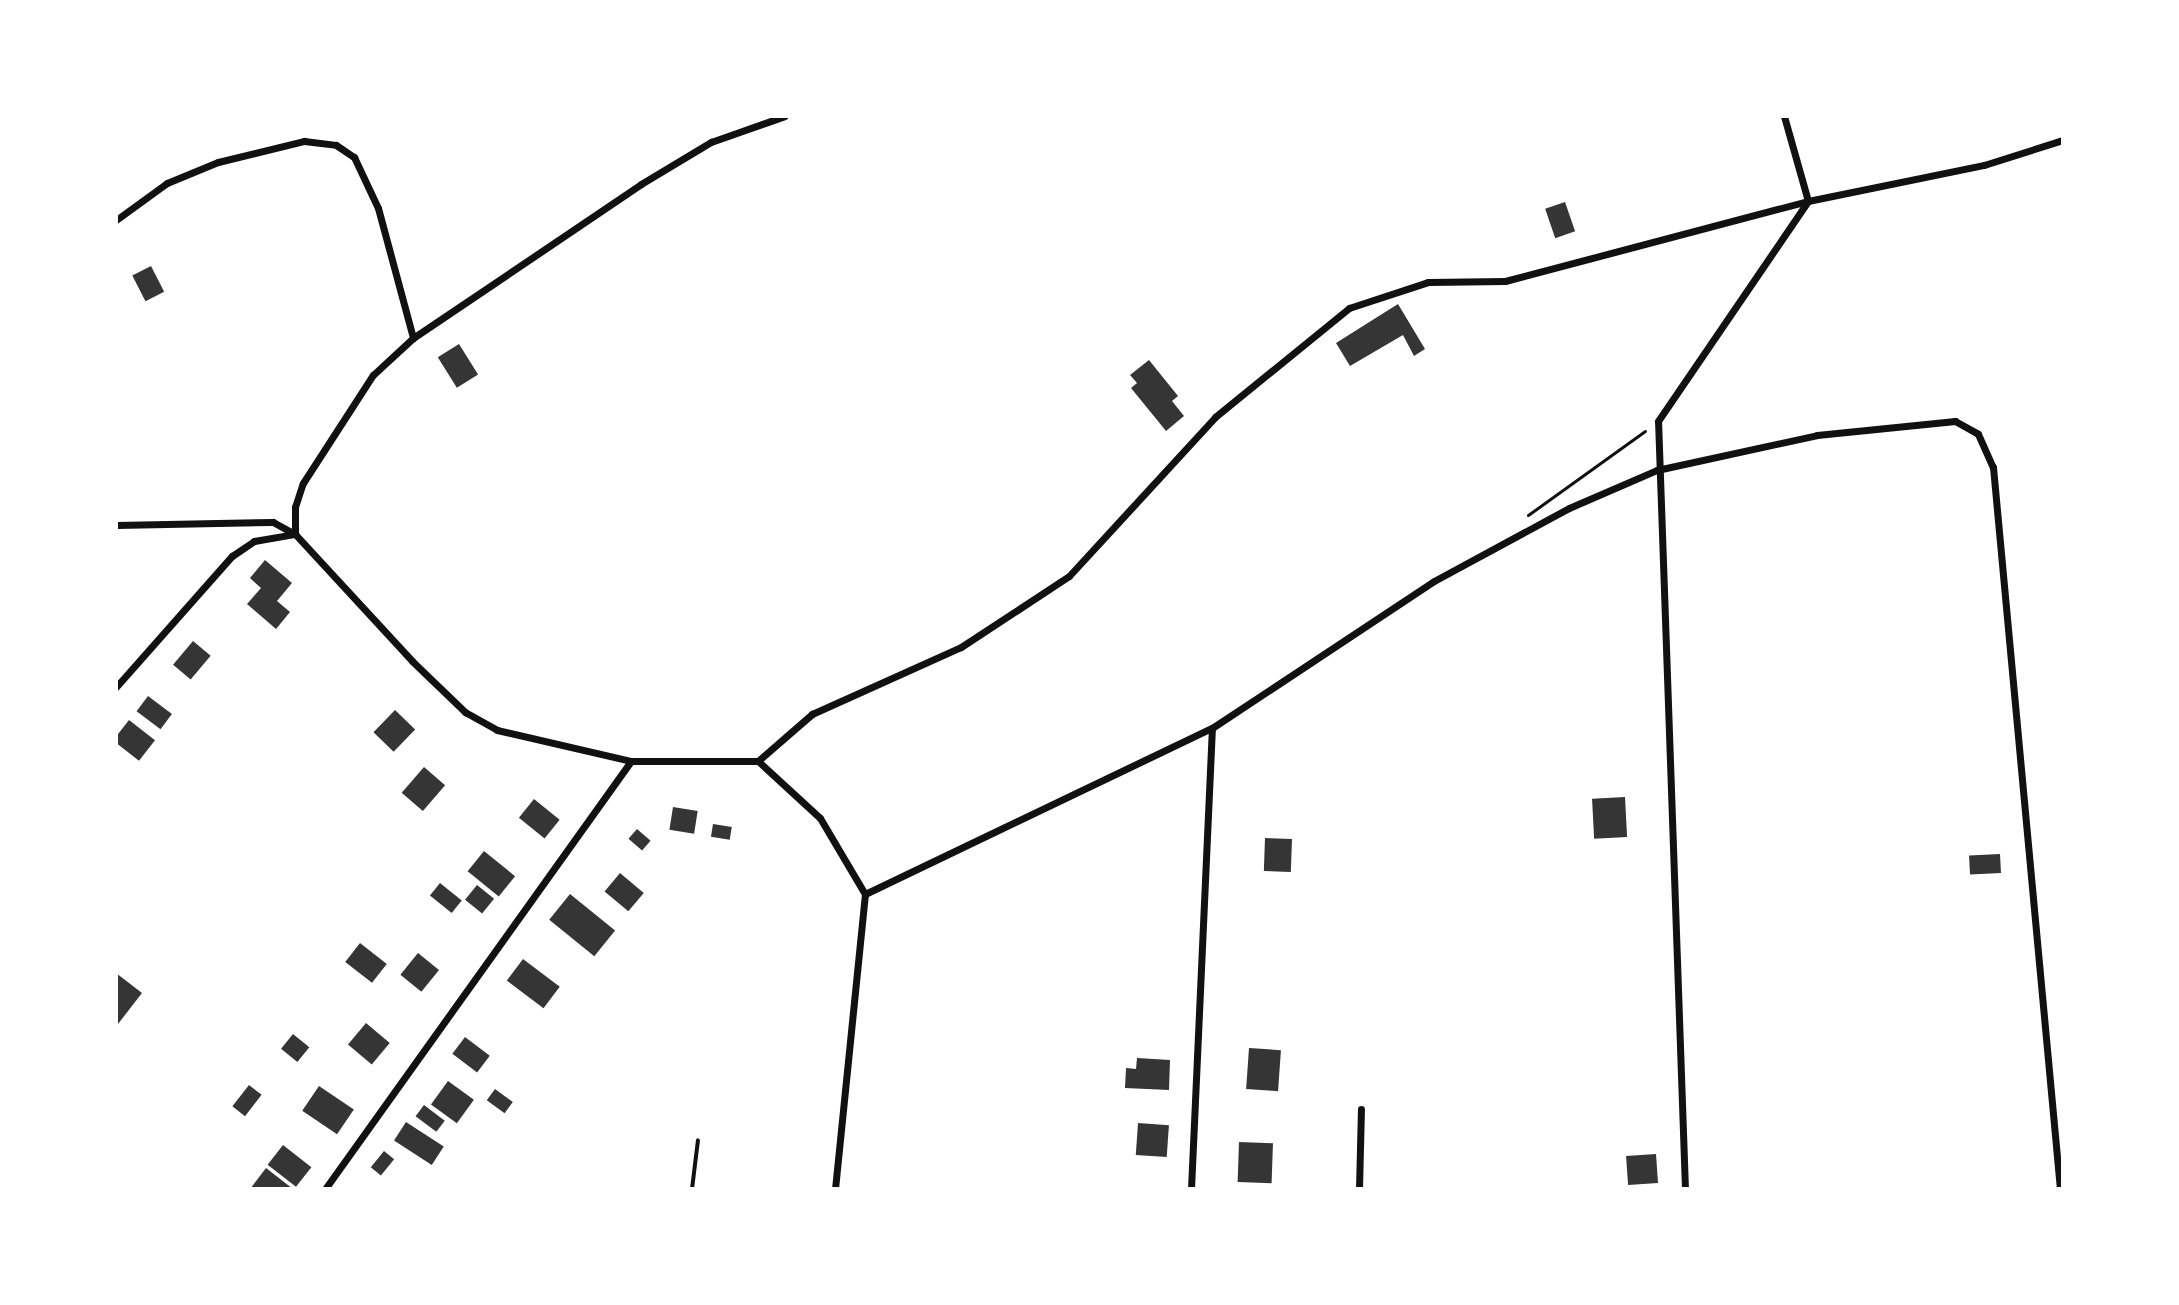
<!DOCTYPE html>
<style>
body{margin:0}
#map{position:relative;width:2179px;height:1305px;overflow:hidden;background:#fff;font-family:Arial,sans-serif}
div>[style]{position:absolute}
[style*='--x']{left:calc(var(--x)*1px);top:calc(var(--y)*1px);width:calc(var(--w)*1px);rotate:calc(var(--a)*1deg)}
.building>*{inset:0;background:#353535;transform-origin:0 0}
.path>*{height:3px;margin:-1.5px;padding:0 1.5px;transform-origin:1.5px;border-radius:1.5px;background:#111}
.service>*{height:4px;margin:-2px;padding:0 2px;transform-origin:2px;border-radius:2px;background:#111}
.minor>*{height:7px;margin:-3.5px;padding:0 3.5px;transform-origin:3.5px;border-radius:3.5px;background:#111}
span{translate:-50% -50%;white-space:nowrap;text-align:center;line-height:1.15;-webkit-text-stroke:6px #fff;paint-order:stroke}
.frame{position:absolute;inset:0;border:118px solid #fff;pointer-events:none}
</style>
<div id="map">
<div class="building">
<div style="left:1565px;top:202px;width:31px;height:21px;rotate:71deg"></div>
<div style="left:151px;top:266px;width:29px;height:21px;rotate:63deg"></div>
<div style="clip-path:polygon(1398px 304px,1425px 349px,1414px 356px,1403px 335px,1350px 366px,1336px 343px)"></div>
<div style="left:459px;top:344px;width:36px;height:25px;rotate:58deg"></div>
<div style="clip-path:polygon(1149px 360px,1178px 396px,1172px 401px,1184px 416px,1166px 431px,1131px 388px,1137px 383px,1130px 375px)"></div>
<div style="clip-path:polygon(265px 560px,292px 583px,277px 601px,290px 612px,276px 629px,247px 604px,261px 588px,250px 578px)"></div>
<div style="left:193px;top:641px;width:23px;height:31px;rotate:40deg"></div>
<div style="left:148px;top:696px;width:30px;height:19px;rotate:37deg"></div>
<div style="left:395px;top:710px;width:28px;height:31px;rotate:44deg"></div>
<div style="left:129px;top:720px;width:33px;height:26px;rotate:38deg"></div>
<div style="left:424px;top:767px;width:28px;height:34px;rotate:41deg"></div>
<div style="left:1625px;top:797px;width:40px;height:33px;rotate:87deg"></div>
<div style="left:534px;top:799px;width:33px;height:24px;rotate:39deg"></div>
<div style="left:673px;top:807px;width:25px;height:23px;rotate:9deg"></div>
<div style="left:713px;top:824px;width:19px;height:13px;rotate:9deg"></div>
<div style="left:637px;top:829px;width:18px;height:13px;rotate:41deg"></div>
<div style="left:1265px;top:838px;width:27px;height:33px;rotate:2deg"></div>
<div style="left:484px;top:851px;width:40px;height:26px;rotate:39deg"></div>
<div style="left:2000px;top:854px;width:19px;height:31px;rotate:87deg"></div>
<div style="left:620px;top:873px;width:31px;height:24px;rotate:40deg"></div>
<div style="left:440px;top:883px;width:28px;height:16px;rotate:39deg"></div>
<div style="left:477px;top:885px;width:22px;height:19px;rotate:39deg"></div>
<div style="left:570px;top:894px;width:58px;height:33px;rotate:39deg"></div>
<div style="left:360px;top:943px;width:34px;height:24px;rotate:38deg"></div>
<div style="left:418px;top:953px;width:27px;height:28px;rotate:39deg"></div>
<div style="left:523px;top:959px;width:46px;height:27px;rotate:37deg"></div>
<div style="clip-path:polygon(116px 973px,142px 993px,118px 1024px,116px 1022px)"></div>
<div style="left:366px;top:1023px;width:31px;height:28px;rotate:40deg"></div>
<div style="left:293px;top:1034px;width:21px;height:19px;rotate:39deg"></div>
<div style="left:465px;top:1037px;width:31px;height:21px;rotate:37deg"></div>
<div style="left:1249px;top:1048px;width:32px;height:41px;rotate:4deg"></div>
<div style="clip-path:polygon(1137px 1058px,1170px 1060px,1169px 1090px,1125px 1088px,1126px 1068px,1136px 1069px)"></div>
<div style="left:448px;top:1081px;width:32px;height:29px;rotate:36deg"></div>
<div style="left:249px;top:1085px;width:16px;height:27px;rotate:38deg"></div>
<div style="left:319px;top:1086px;width:42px;height:30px;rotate:34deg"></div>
<div style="left:495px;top:1089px;width:22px;height:14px;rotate:36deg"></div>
<div style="left:424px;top:1105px;width:26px;height:14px;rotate:37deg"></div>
<div style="left:406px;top:1122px;width:45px;height:22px;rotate:33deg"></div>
<div style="left:1138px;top:1123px;width:31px;height:32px;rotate:4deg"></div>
<div style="left:1239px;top:1142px;width:34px;height:40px;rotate:2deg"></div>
<div style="left:283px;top:1145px;width:36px;height:25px;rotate:38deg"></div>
<div style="left:384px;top:1151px;width:13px;height:21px;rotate:39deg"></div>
<div style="left:1656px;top:1154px;width:29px;height:30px;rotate:86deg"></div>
<div style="clip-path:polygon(266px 1168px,293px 1189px,250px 1189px)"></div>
</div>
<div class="path">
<div style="--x:1528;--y:515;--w:144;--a:-35.7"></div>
</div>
<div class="service">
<div style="--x:692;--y:1189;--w:49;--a:-83"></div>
</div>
<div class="minor">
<div style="--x:116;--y:220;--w:63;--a:-36"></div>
<div style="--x:167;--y:183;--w:55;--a:-22.4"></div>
<div style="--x:218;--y:162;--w:89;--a:-13.7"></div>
<div style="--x:304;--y:141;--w:32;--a:7"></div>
<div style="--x:336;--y:145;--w:22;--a:34"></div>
<div style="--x:354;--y:157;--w:56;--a:64.8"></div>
<div style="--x:378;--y:208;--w:135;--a:74.9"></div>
<div style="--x:116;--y:525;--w:157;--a:-1.1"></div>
<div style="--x:273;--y:522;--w:25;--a:29"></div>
<div style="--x:295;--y:534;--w:173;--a:47.3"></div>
<div style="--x:412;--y:661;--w:74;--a:43.9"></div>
<div style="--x:465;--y:712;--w:37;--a:29"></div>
<div style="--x:497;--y:730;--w:138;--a:13"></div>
<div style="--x:631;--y:761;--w:127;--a:0"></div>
<div style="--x:758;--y:761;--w:84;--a:42.6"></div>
<div style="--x:820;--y:818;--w:88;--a:59.4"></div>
<div style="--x:295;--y:534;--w:27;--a:-90"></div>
<div style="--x:295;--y:507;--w:25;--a:-72"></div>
<div style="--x:303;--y:483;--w:129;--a:-57.1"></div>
<div style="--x:373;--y:375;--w:54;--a:-42.8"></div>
<div style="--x:413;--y:338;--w:275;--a:-34"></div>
<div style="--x:641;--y:184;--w:82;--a:-31"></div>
<div style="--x:711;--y:142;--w:78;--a:-19.4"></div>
<div style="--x:116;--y:687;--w:175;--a:-48.5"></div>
<div style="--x:232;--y:556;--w:27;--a:-34"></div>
<div style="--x:254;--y:541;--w:42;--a:-9.7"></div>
<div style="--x:758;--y:761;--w:72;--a:-41"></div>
<div style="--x:812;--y:714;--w:163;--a:-24.2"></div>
<div style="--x:961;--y:647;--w:129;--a:-33.3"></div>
<div style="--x:1069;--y:576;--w:216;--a:-47.4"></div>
<div style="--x:1215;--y:417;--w:173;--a:-39.1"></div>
<div style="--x:1349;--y:308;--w:83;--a:-18.2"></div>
<div style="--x:1428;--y:282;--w:77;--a:-0.7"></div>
<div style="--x:1505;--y:281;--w:313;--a:-14.8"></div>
<div style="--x:1808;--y:201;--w:180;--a:-11.6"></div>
<div style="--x:1984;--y:165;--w:83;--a:-17.6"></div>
<div style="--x:865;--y:894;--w:385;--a:-25.6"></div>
<div style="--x:1212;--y:728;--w:266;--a:-33.5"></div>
<div style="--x:1434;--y:581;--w:153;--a:-28.4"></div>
<div style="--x:1569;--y:508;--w:96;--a:-23.4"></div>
<div style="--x:1657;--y:470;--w:164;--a:-12.3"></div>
<div style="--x:1817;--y:435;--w:139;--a:-5.8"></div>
<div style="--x:1955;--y:421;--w:26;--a:29"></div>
<div style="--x:1978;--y:434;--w:36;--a:66"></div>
<div style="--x:1993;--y:467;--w:725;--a:84.7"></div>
<div style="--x:325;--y:1189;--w:526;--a:-54.44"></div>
<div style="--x:835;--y:1189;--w:297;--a:-84.2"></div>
<div style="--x:1191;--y:1189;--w:461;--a:-87.4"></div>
<div style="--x:1359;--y:1189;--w:80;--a:-88.6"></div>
<div style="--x:1685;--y:1189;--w:768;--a:-92.01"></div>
<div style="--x:1658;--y:421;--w:266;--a:-55.7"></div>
<div style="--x:1808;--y:201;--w:88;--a:-105.8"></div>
</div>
<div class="frame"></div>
</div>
